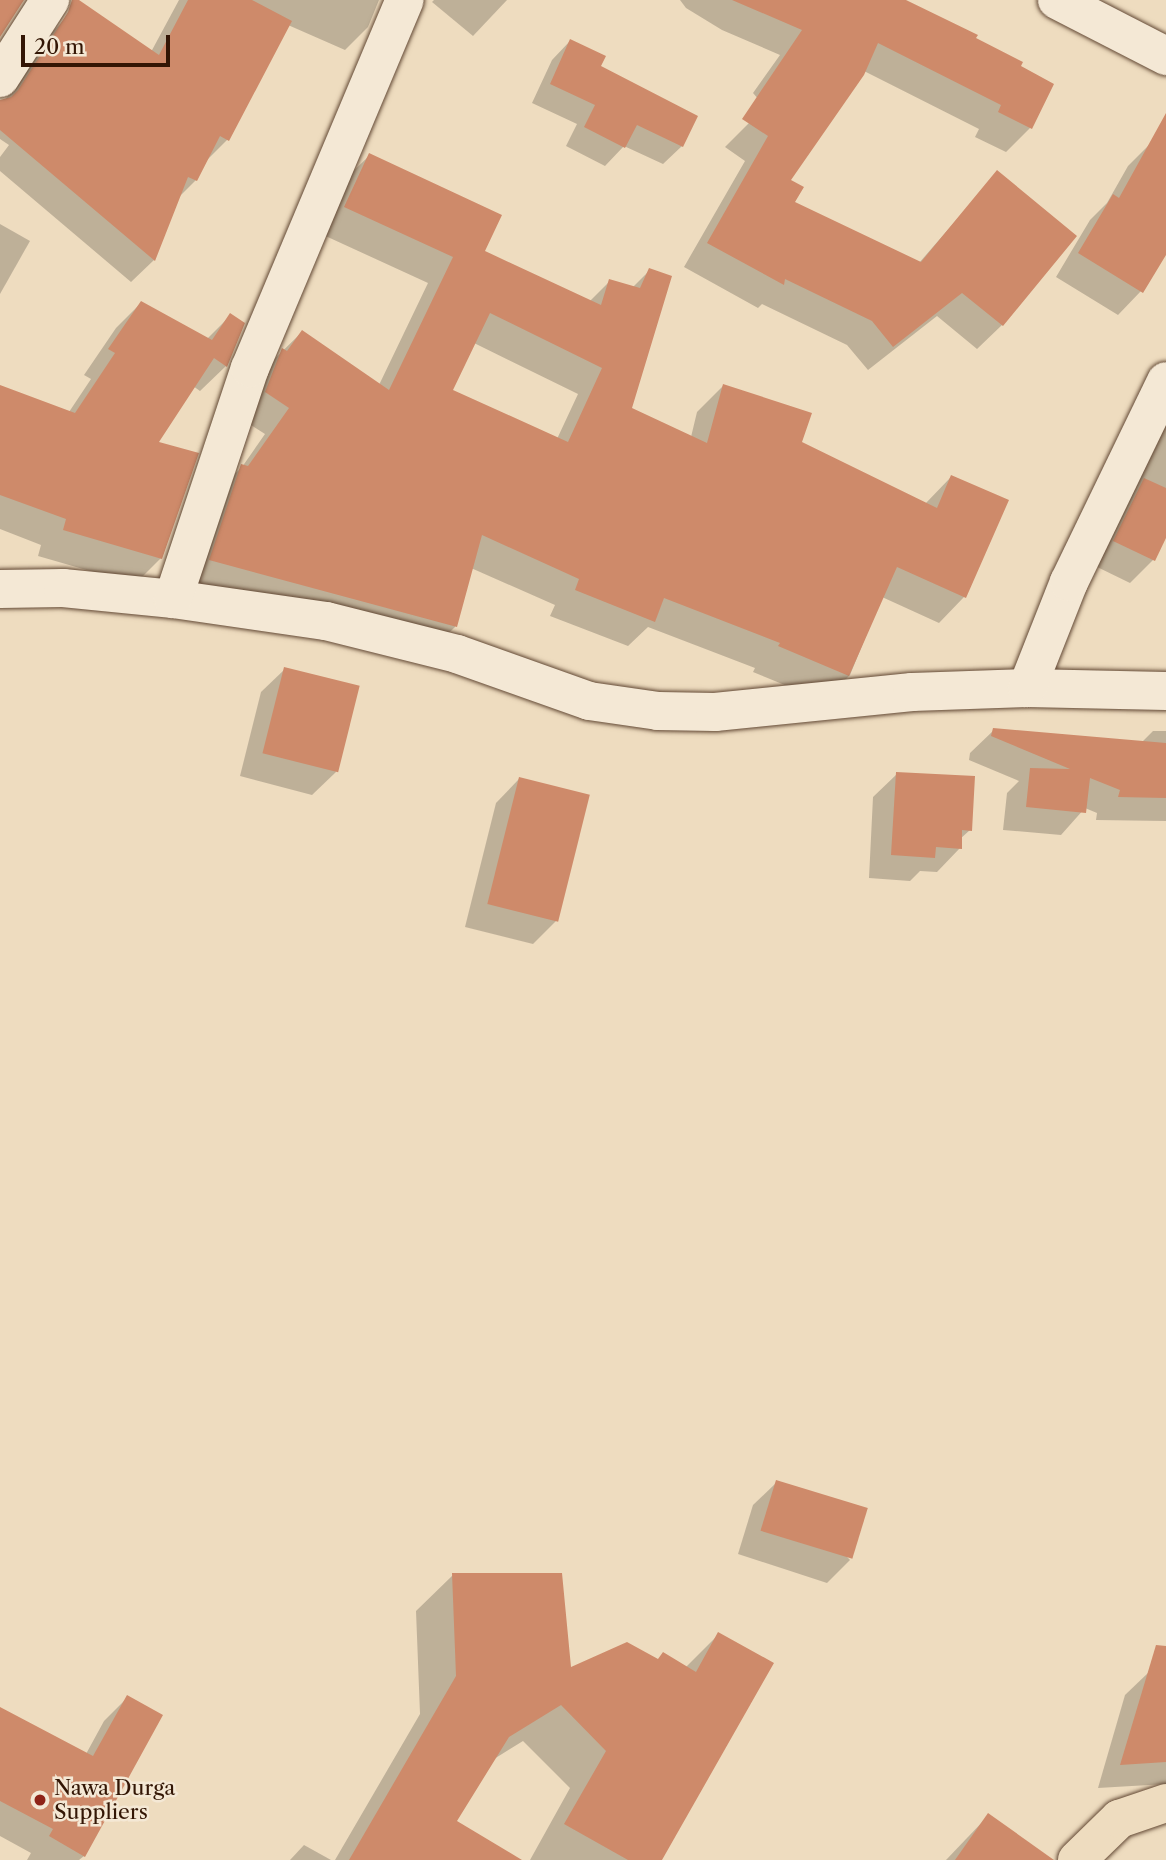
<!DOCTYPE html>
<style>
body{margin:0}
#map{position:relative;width:1166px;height:1860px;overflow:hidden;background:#eedcbf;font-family:"Libre Caslon Text",serif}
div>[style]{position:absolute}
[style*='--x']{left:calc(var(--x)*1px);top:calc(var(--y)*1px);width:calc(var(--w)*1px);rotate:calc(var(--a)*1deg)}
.shadow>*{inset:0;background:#0003}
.building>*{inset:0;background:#ce8a6a;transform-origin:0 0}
.roads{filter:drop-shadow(0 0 2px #624834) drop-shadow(0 0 2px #624834)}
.minor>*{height:38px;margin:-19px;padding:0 19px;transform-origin:19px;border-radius:19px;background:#f4e8d5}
.major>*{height:38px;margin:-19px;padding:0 19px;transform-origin:19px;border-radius:19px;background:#eedcbf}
.dots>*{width:19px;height:19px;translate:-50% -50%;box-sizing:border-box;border:4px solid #f4e8d5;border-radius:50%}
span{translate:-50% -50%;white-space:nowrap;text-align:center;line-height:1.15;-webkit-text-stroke:5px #f4e8d5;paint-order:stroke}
.poi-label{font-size:21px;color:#331605}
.left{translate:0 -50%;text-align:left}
.scale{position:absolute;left:21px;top:35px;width:149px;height:32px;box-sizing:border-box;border:4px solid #331605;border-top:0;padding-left:9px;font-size:21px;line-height:24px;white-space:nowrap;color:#331605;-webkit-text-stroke:5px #f4e8d5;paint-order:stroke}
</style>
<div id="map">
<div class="shadow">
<div style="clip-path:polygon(179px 0,379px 0,368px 27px,345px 50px,288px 25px,227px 140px,206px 161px,196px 180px,178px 198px,154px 260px,131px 282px,0 171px,0 157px,9px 145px,0 139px,0 100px,5px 100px,43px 42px,80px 3px,151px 52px)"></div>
<div style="clip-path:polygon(434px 0,507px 0,473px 36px,432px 2px)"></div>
<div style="clip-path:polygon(680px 0,902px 0,974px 39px,1019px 67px,1030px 128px,1006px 152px,975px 137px,979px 129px,864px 71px,788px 180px,793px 203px,919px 263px,998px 172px,1074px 236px,1002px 325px,977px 349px,937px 316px,868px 370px,847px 345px,762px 304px,758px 308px,684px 267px,745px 161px,725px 147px,765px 107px,753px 93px,780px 55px,722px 30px,686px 8px)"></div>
<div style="clip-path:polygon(570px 41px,682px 146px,663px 164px,624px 146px,605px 166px,566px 146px,577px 124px,532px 103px,552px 60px)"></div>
<div style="clip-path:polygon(1151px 143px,1166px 151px,1166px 250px,1141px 291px,1118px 315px,1056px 277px,1090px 220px,1107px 203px,1128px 166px)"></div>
<div style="clip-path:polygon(evenodd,369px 156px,483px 252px,589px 302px,610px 281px,632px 288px,650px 270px,630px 408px,691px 437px,697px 412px,723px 386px,800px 443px,925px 504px,951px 477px,964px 597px,939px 623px,882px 597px,850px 675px,824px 701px,753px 672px,755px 668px,648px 627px,628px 646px,550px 616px,555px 605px,471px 568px,455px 627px,429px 652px,185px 586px,216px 492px,242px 467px,265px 434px,240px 418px,257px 376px,302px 332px,379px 385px,428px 283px,319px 233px,343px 181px,369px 156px,474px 343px,578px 394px,557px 439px,451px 391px,474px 343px)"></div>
<div style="clip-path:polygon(0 224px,30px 241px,0 294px)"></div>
<div style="clip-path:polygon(141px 303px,207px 339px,230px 316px,226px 366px,200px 391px,193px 386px,156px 443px,161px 558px,135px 584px,38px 556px,41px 545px,0 529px,0 387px,69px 412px,91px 379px,84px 375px,116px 328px)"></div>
<div style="clip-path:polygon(1166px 395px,1166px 534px,1153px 560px,1130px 583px,1091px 564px)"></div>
<div style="clip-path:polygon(285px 669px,336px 772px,312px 795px,240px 776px,261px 692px)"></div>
<div style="clip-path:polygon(994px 730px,1142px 742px,1153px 731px,1166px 731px,1166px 821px,1096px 820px,1097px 813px,1085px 808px,1061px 835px,1003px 830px,1007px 793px,1019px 781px,969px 760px,970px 753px)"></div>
<div style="clip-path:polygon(897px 774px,970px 830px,960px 839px,960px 848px,937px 872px,920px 871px,910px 881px,869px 878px,873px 797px)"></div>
<div style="clip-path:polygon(519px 779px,556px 921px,533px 944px,465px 927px,496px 803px)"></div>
<div style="clip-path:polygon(777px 1482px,850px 1560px,827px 1583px,738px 1554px,753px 1505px)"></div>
<div style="clip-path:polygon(453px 1575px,570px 1669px,657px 1660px,686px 1667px,718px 1635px,660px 1860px,530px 1860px,570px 1788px,523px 1741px,494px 1759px,455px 1822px,483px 1860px,335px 1860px,420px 1714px,416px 1611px)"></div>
<div style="clip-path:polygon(1149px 1672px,1166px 1673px,1166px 1784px,1098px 1788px,1125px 1695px)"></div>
<div style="clip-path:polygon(127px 1698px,84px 1856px,79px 1860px,27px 1860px,31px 1853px,0 1836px,0 1709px,86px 1754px,104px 1721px)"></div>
<div style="clip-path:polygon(988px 1816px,1040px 1860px,946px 1860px)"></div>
<div style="clip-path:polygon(304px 1845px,331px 1860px,290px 1860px)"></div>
</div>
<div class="building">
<div style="clip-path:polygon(0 0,24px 0,0 37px)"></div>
<div style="clip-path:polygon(72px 0,79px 0,159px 55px,188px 0,252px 0,292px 21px,229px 141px,220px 136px,197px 181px,188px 177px,155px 261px,0 130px,0 100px,11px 97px,18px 90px,68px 12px)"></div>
<div style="clip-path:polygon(732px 0,906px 0,978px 35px,976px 38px,1023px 62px,1021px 66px,1054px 84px,1032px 129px,998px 112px,1001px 105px,878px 43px,864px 75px,791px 180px,804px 187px,795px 202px,921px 262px,997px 170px,1077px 236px,1003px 326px,962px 293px,893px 347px,872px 321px,785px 279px,784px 285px,707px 243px,768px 136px,742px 119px,802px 30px)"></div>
<div style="clip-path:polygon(570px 39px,606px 56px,601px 66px,698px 116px,683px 147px,637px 125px,625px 148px,584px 127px,595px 105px,550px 84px)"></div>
<div style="clip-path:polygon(1166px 113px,1166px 255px,1143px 293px,1078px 253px,1113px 194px,1119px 198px)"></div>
<div style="clip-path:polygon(evenodd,369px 153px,502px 215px,485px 251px,601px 305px,609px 279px,640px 288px,649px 268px,672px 276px,632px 408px,707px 443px,723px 384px,812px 413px,802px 442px,937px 508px,951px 475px,1009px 500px,966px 598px,897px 567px,849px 676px,778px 646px,780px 643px,664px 598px,655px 622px,575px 590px,579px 579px,482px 535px,457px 627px,209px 560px,241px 464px,248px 466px,289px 408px,265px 392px,282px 348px,287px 351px,302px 330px,389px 390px,453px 257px,344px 207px,369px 153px,490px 313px,602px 368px,568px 442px,453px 390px,490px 313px)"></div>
<div style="clip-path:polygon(141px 301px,212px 340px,230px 313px,245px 323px,227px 367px,214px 358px,159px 442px,199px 453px,162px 559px,63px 530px,66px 519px,0 495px,0 385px,75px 413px,115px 353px,108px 349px)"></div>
<div style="clip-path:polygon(1144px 478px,1166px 488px,1166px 538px,1155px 561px,1113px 541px)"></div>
<div style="left:284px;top:667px;width:78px;height:89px;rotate:14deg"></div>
<div style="clip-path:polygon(993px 728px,1166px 743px,1166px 798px,1118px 797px,1120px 790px,1090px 778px,1086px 813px,1026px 807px,1030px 768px,1070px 769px,991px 736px)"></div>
<div style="clip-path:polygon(896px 772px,975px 776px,972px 831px,962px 830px,962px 849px,936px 847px,935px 858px,891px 855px)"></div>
<div style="left:519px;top:777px;width:73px;height:131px;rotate:14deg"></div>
<div style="left:776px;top:1480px;width:96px;height:53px;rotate:17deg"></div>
<div style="clip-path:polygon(452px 1573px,562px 1573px,571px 1667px,627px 1642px,658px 1659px,663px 1652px,696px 1672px,718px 1632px,774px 1663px,662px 1860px,628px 1860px,564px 1824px,606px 1751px,561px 1705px,509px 1737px,457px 1821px,522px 1860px,349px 1860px,456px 1676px)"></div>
<div style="clip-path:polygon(1156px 1645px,1166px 1646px,1166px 1762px,1120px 1765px)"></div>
<div style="clip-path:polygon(127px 1695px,163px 1715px,85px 1857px,49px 1836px,53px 1829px,0 1801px,0 1707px,93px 1756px)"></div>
<div style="clip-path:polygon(988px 1813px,1054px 1860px,955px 1860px)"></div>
</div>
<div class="roads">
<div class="minor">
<div style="--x:1057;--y:0;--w:123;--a:27.2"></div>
<div style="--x:0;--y:78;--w:93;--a:-57.3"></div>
<div style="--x:0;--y:589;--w:63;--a:-0.9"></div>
<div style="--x:63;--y:588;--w:111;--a:5.7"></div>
<div style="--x:173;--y:599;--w:155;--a:8.2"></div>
<div style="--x:326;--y:621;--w:135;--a:14.1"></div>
<div style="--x:457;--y:654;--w:140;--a:19.6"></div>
<div style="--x:589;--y:701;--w:70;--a:8.2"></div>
<div style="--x:658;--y:711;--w:57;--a:1"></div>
<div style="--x:715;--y:712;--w:198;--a:-5.8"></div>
<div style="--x:912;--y:692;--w:115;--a:-2"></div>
<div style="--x:1027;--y:688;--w:139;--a:1.2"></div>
<div style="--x:173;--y:599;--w:243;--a:-71.6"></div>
<div style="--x:250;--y:368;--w:399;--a:-67.2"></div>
<div style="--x:1027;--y:688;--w:114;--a:-68.4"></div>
<div style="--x:1069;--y:582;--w:223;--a:-64.2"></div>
</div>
<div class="major">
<div style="--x:1077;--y:1860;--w:59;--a:-44.3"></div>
<div style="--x:1119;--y:1819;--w:50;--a:-18.8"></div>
</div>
</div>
<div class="dots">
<div style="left:40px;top:1800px;background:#8f2418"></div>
</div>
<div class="poi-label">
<span class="left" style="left:54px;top:1800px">Nawa Durga<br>Suppliers</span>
</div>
<div class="scale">20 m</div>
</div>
